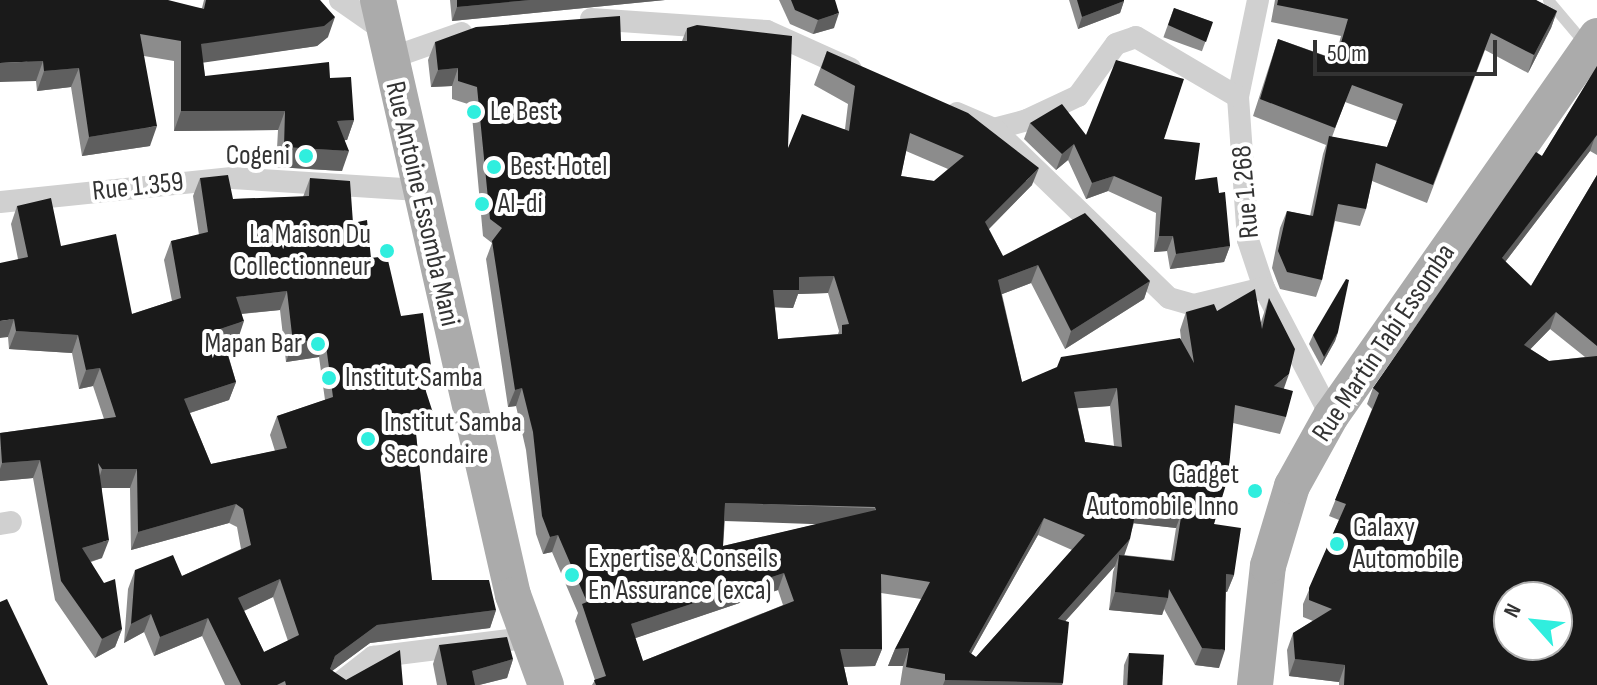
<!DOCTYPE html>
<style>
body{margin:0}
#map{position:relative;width:1597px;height:685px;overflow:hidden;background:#fff;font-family:"Sofia Sans Condensed",sans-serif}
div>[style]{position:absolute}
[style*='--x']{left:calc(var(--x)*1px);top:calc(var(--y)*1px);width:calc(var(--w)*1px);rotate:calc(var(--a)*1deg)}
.lane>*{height:11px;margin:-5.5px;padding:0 5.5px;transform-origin:5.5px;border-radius:5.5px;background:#d0d0d0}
.street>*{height:22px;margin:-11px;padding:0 11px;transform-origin:11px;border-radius:11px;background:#d0d0d0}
.primary>*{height:36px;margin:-18px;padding:0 18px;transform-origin:18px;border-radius:18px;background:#ababab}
.wall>*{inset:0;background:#8c8c8c;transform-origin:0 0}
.shaded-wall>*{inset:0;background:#5f5f5f;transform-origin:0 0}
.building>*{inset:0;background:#1a1a1a;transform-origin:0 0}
.dots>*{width:22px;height:22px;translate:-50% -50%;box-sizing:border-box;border:4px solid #fff;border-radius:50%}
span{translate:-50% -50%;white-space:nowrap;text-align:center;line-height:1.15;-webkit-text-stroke:8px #fff;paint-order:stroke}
.poi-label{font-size:28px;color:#333}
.left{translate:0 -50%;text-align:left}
.right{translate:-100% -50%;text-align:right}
.street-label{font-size:28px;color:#333}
.north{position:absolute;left:1493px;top:581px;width:80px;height:80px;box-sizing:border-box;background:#fff;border:2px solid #adadad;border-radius:50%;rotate:297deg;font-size:22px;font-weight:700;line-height:32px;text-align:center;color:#333}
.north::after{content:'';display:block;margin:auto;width:28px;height:36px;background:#30eede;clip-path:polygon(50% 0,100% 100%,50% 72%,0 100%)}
.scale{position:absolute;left:1313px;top:40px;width:184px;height:36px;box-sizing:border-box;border:4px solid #333;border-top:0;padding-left:10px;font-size:24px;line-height:28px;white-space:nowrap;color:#333;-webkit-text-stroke:6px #fff;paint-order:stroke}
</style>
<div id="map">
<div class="lane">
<div style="--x:1548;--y:0;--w:59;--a:49.8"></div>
</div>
<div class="street">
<div style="--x:340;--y:0;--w:52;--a:34.9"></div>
<div style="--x:1258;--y:0;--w:99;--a:101.7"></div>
<div style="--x:1238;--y:97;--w:143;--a:86"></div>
<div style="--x:1248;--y:240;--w:51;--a:71.6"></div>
<div style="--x:1264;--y:288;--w:144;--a:62.4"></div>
<div style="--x:591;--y:19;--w:176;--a:3.9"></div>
<div style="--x:767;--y:31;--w:92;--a:24.3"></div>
<div style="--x:388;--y:59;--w:78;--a:-19.4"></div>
<div style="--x:957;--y:113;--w:40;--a:23.4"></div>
<div style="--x:994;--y:129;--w:34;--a:-15"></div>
<div style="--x:1027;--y:120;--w:56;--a:-25.2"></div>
<div style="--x:1078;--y:96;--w:64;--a:-53.8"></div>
<div style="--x:1116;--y:44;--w:21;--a:-19"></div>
<div style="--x:1136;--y:37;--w:118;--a:30.5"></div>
<div style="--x:994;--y:129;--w:243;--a:44"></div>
<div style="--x:1169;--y:298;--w:26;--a:16"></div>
<div style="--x:1194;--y:305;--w:72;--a:-13.7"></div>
<div style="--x:0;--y:202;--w:233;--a:-5.9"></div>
<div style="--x:232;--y:178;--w:187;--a:3.7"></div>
<div style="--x:0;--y:524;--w:11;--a:-10"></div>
<div style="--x:337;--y:685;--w:46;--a:-37.9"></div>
<div style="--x:373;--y:657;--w:154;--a:-7.1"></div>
</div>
<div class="primary">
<div style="--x:378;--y:0;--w:610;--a:77.22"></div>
<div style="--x:513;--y:595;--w:96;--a:69.9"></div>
<div style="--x:1255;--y:685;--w:120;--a:-83.8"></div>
<div style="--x:1268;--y:566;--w:84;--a:-73.3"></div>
<div style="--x:1292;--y:486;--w:80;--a:-60.9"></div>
<div style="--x:1331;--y:416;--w:464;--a:-55"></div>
</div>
<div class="wall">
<div style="clip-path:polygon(0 0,202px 8px,204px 0,320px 0,328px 37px,317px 46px,203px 62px,205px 76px,330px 78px,354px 120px,347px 140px,345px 140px,342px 171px,276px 167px,278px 130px,174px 131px,174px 61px,144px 56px,150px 146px,82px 156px,71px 87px,37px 91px,36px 81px)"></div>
<div style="clip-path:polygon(450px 0,665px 0,452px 21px)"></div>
<div style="clip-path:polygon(779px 0,835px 0,834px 28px,813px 34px,790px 24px)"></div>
<div style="clip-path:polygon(1069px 0,1124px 0,1124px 1px,1120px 13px,1078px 29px)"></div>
<div style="clip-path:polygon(evenodd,1275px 0,1536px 0,1557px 11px,1551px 28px,1528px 73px,1485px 50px,1427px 203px,1372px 181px,1366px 209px,1360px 226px,1335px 221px,1322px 280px,1316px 297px,1280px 289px,1272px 268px,1280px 228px,1287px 211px,1310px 216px,1323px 154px,1326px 145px,1253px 116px,1278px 39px,1335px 59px,1341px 36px,1271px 22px,1275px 0,1345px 102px,1397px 121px,1387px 147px,1332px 137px,1345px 102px)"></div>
<div style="left:1174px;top:8px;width:41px;height:31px;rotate:20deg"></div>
<div style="clip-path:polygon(evenodd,687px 28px,788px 148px,845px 129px,848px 104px,814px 85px,827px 51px,1032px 185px,989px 229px,1003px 256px,1150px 281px,1144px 299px,1065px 349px,1031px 283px,1002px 294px,1022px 382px,1181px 339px,1180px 330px,1186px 312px,1217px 311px,1261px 322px,1269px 298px,1284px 388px,1286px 417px,1280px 434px,1233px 423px,1214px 524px,1234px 575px,1227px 592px,1226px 592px,1219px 668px,1195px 665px,1164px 609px,1162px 615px,1109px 610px,1113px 572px,1115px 566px,1065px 621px,1062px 685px,900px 685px,903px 666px,888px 666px,895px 649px,921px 599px,881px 593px,882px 649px,875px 666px,844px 667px,848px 685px,592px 685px,595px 680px,575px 621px,578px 613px,552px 552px,543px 554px,536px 534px,526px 450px,516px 406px,508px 407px,486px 259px,492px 243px,483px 236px,471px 105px,452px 99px,452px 86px,431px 87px,428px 60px,435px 42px,682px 41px,687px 28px,906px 151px,948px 169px,934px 181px,901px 176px,906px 151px,687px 28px,828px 293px,839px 331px,838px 334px,778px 339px,775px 307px,793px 308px,798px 294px,828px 293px,687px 28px,1110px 406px,1114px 446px,1085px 442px,1078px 408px,1110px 406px,687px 28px,725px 520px,822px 523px,723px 546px,725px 520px,687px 28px,1134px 523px,1176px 528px,1171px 560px,1124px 555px,1134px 523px,687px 28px,1038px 535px,1072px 550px,976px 657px,971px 654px,1038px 535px,687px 28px,778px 590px,783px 605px,643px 661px,635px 638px,778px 590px)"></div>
<div style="clip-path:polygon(evenodd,1597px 66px,1597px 155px,1590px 151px,1505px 262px,1531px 286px,1597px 175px,1597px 685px,1339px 685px,1339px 682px,1289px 676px,1287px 650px,1293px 633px,1313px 621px,1303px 617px,1303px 604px,1339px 520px,1329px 516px,1372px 409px,1367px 404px,1373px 388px,1542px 156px,1597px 66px,1550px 329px,1585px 357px,1549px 361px,1530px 349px,1550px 329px)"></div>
<div style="clip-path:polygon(1030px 123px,1086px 135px,1164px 139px,1195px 180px,1219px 193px,1230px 246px,1224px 262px,1170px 269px,1167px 251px,1154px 252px,1156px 213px,1108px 191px,1086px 199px,1068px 160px,1056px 170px,1024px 139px)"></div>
<div style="clip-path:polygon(evenodd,200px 178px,233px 199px,303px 197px,310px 178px,353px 223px,401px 316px,426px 390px,426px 431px,416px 433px,432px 580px,496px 610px,490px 628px,370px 643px,332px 671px,346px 680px,403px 685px,225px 685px,202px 636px,154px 656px,144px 632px,124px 643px,128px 589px,135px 570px,182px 576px,241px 549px,237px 527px,229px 523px,131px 550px,130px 488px,102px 488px,102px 558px,91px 562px,122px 629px,115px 647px,95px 658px,55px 600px,33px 478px,0 481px,0 433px,104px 419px,93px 386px,79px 389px,72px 353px,9px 349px,8px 337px,18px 259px,11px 224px,17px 206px,132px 314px,172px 301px,164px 260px,171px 241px,199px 235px,193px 196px,200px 178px,280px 310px,286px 362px,319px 357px,325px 400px,277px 416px,270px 435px,275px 451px,211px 464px,190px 413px,229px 400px,236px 382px,225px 344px,238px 339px,242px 314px,280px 310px,200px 178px,273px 597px,288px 641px,264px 652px,244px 611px,273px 597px)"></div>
<div style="clip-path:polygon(1338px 332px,1335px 341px,1321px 366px,1309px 344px,1313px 335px)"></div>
<div style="clip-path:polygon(439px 645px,513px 659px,507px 678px,479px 685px,437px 685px,433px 664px)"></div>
<div style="clip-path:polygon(1129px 653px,1162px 685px,1123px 685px,1124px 665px)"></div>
</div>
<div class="shaded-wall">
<div style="clip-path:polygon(530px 0,665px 0,452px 21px,457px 7px)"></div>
<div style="clip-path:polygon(1124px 1px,1120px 13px,1078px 29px,1082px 17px)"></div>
<div style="clip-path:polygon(1557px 11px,1551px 28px,1528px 73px,1534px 55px)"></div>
<div style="clip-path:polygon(839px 13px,834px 28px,813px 34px,818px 20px)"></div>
<div style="clip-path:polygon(335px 17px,328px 37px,317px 46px,194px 64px,201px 44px)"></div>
<div style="clip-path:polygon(43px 61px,36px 81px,0 82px,0 63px)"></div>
<div style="clip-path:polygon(79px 68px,71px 87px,37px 91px,44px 71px)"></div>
<div style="clip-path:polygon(458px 68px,452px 86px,431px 87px,438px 70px)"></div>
<div style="clip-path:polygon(181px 111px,285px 111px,278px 130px,174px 131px)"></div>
<div style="clip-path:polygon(354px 120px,347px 140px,330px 141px,337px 121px)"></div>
<div style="clip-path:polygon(157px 126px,150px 146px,82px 156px,89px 137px)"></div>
<div style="clip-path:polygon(1596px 134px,1590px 151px,1496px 274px,1502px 258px)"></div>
<div style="clip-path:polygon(1074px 144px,1068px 160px,1056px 170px,1062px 154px)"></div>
<div style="clip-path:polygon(284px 147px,349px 151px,342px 171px,276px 167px)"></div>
<div style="clip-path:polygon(1039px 168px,1032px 185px,979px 239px,985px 222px)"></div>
<div style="clip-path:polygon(1114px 176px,1108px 191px,1086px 199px,1092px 183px)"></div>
<div style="clip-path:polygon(1159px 236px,1173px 236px,1167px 251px,1154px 252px)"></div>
<div style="clip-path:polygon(1230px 246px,1224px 262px,1170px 269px,1176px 254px)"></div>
<div style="clip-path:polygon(1038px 265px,1031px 283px,992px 298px,998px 280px)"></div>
<div style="clip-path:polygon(834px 276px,828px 293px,798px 294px,793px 308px,767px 307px,773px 290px,799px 277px)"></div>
<div style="clip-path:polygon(1150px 281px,1144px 299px,1065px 349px,1071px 331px)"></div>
<div style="clip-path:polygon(287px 291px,280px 310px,229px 315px,236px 297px)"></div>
<div style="clip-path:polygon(1556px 312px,1550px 329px,1518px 362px,1524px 345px)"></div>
<div style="clip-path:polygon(14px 319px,8px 337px,0 338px,0 321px)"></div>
<div style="clip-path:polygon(244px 321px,238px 339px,214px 347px,220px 329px)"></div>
<div style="clip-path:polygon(16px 331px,78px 335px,72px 353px,9px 349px)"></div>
<div style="clip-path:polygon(1338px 332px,1335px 341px,1321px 366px,1324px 357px)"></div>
<div style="clip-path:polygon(325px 338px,319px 357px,286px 362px,293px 343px)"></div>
<div style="clip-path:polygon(100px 368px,93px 386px,79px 389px,86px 370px)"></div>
<div style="clip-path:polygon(432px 372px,425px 390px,421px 376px)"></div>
<div style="clip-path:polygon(1289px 374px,1283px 391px,1274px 386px)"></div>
<div style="clip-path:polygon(236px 382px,229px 400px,177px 417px,184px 399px)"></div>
<div style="clip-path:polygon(522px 388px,516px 406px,508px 407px,515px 390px)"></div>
<div style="clip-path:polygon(1117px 388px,1110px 406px,1068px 409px,1074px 392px)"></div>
<div style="clip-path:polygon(433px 413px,426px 431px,408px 434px,414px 416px)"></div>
<div style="clip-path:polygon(40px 460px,33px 478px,0 481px,0 469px,2px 463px)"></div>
<div style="clip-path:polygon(102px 469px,137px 469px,130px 488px,96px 488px)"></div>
<div style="left:725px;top:503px;width:150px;height:18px;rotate:2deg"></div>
<div style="clip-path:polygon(236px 504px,229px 523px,131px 550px,138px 532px)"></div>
<div style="clip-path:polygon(1137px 505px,1182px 511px,1176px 528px,1131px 523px)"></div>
<div style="clip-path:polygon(1044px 518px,1038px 535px,962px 670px,969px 652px)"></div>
<div style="clip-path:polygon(558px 535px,552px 552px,543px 554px,550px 537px)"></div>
<div style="clip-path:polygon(1130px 539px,1124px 556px,1119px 555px,1115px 566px,1052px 636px,1058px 619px)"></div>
<div style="clip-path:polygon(109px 540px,102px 558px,75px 566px,82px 548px)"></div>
<div style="clip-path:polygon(784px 573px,778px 590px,624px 642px,631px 624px)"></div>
<div style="clip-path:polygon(1226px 574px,1234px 575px,1227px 592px,1220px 591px)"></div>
<div style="clip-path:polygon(280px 579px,273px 597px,231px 617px,238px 598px)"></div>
<div style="clip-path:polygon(1115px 592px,1168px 598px,1162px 615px,1109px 610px)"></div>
<div style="clip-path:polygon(496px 610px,490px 628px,370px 643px,328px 674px,335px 656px,377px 625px)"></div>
<div style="clip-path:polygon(151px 614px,144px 632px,124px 643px,131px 624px)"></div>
<div style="clip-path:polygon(208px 618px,202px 636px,154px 656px,160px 637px)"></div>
<div style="clip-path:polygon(122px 629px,115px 647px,95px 658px,102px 639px)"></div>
<div style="clip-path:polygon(909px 648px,903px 666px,888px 666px,895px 649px)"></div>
<div style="clip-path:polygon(1202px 648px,1225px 650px,1219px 668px,1195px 665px)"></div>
<div style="clip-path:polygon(840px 649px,882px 649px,875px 666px,833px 667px)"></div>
<div style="clip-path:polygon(513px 659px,507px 678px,479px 685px,467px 685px,472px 671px)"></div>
<div style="clip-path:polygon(1295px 659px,1345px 665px,1339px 682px,1289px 676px)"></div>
<div style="clip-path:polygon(945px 680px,1063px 683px,1062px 685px,943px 685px)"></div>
</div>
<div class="building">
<div style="clip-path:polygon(0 0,168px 0,204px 9px,206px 0,320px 0,335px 17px,324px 26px,201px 44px,205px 76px,329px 62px,330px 78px,351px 77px,354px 120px,337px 121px,349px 151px,284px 147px,285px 111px,181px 111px,181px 41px,140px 34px,157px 126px,89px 137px,79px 68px,44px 71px,43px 61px,0 63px)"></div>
<div style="clip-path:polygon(457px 0,530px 0,457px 7px)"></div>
<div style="clip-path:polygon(791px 0,835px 0,839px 13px,818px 20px,795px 10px)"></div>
<div style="clip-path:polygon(1077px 0,1124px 0,1124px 1px,1082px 17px)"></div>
<div style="clip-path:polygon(1278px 0,1536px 0,1557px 11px,1534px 55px,1491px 33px,1433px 185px,1376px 163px,1366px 209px,1338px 204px,1322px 280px,1287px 272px,1278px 251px,1287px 211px,1313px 216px,1329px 136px,1387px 147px,1403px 104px,1352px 85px,1335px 128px,1260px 99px,1278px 39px,1336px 60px,1348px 19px,1277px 5px)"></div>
<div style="clip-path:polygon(1174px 8px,1213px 22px,1206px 42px,1168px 25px)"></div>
<div style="clip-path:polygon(evenodd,620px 16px,621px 41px,687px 41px,687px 28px,697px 25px,792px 36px,788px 148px,802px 114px,849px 131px,855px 86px,821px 68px,827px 51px,968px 113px,1039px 168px,985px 222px,1003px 256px,1085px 213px,1150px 281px,1071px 331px,1038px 265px,998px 280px,1022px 382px,1057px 367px,1061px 357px,1180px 338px,1194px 363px,1186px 312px,1214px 304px,1217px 311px,1255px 289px,1262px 329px,1269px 298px,1295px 349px,1289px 374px,1274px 386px,1293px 391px,1286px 417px,1235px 405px,1228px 478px,1214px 524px,1241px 528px,1234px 575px,1226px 574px,1225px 650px,1202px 648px,1169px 589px,1168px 598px,1115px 592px,1119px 555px,1174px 561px,1182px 511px,1137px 505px,1130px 539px,1058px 619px,1069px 622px,1063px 683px,945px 680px,945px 674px,906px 667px,909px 648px,895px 649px,930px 582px,881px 574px,882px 649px,840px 649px,848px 685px,596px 685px,594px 680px,606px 676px,582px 604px,587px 602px,558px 535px,550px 537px,542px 516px,533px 432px,522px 388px,515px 390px,492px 241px,502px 228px,490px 219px,477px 87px,458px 81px,458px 68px,438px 70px,435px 42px,476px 27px,620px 16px,910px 133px,964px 156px,934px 181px,901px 176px,910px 133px,620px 16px,834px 276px,849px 324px,842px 325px,842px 334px,778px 339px,773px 290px,799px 290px,799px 277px,834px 276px,620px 16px,1117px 388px,1122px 447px,1085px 442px,1074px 392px,1117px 388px,620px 16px,725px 503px,875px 507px,876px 510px,723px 546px,725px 503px,620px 16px,1044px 518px,1085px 535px,976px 657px,969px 652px,1044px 518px,620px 16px,784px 573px,794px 601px,643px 661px,631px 624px,784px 573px)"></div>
<div style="clip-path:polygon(1116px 60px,1184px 79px,1164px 139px,1200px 143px,1195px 180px,1217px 177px,1219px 193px,1225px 192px,1230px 246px,1176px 254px,1173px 236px,1159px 236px,1162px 197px,1114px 176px,1092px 183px,1074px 144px,1062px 154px,1030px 123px,1062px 104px,1086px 135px)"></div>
<div style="clip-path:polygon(evenodd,1597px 66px,1597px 135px,1502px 258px,1531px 286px,1597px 175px,1597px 346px,1556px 312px,1524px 345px,1549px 361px,1597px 356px,1597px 685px,1344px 685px,1345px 665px,1295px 659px,1293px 633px,1332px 609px,1309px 600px,1309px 588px,1346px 504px,1335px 500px,1379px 393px,1373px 388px,1536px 152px,1542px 156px,1597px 66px,1509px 597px,1557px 597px,1557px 645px,1509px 645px,1509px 597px)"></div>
<div style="clip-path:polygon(evenodd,228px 175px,233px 199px,309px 196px,310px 178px,350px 181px,353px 223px,367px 220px,371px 258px,387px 256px,401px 316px,423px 313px,432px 372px,421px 376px,433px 413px,414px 416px,432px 580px,489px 580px,496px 610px,377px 625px,335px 656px,330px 669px,346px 680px,400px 650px,403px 685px,286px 685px,285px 681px,277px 685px,241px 685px,208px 618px,160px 637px,151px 614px,131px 624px,135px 570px,173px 555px,182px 576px,251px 545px,243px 509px,236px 504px,138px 532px,137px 469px,102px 469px,98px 463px,109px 540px,82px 548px,104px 583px,115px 579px,122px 629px,102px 639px,61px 581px,40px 460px,2px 463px,0 433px,116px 417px,100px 368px,86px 370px,78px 335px,16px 331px,14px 319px,0 321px,0 263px,28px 257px,17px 206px,51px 198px,61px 246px,116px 234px,132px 314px,181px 298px,171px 241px,208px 232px,200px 178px,228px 175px,287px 291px,293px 343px,325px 338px,333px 397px,277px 416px,287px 448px,211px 464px,184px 399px,236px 382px,220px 329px,244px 321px,236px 297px,287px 291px,228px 175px,280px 579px,299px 635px,264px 652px,238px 598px,280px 579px)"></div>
<div style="clip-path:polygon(1346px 279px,1349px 280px,1338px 332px,1324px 357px,1313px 335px)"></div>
<div style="clip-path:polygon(7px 599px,48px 685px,0 685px,0 602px)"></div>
<div style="clip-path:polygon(507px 637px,513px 659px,472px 671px,475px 685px,447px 685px,439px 645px)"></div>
<div style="left:1129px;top:653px;width:35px;height:32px;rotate:3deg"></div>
</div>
<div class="dots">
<div style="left:474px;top:112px;background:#30eede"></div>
<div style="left:306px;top:156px;background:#30eede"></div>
<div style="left:494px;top:167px;background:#30eede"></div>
<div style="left:482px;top:204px;background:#30eede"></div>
<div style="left:387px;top:251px;background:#30eede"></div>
<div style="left:318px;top:344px;background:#30eede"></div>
<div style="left:329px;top:378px;background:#30eede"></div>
<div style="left:368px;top:439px;background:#30eede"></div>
<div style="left:1255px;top:491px;background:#30eede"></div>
<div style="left:1337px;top:544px;background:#30eede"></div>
<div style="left:572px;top:575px;background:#30eede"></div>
</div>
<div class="poi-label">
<span class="left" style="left:490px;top:112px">Le Best</span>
<span class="right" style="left:290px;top:156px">Cogeni</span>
<span class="left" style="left:510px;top:167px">Best Hotel</span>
<span class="left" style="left:498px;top:204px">Al-di</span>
<span class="right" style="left:371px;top:251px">La Maison Du<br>Collectionneur</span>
<span class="right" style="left:302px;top:344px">Mapan Bar</span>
<span class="left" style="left:345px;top:378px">Institut Samba</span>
<span class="left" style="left:384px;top:439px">Institut Samba<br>Secondaire</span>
<span class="right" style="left:1239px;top:491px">Gadget<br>Automobile Inno</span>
<span class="left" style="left:1353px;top:544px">Galaxy<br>Automobile</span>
<span class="left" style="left:588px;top:575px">Expertise &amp; Conseils<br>En Assurance (exca)</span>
</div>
<div class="street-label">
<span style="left:138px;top:187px;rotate:-6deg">Rue 1.359</span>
<span style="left:1246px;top:192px;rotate:-95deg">Rue 1.268</span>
<span style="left:422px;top:204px;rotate:77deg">Rue Antoine Essomba Mani</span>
<span style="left:1384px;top:343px;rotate:-56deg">Rue Martin Tabi Essomba</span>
</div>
<div class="north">N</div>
<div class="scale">50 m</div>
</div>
